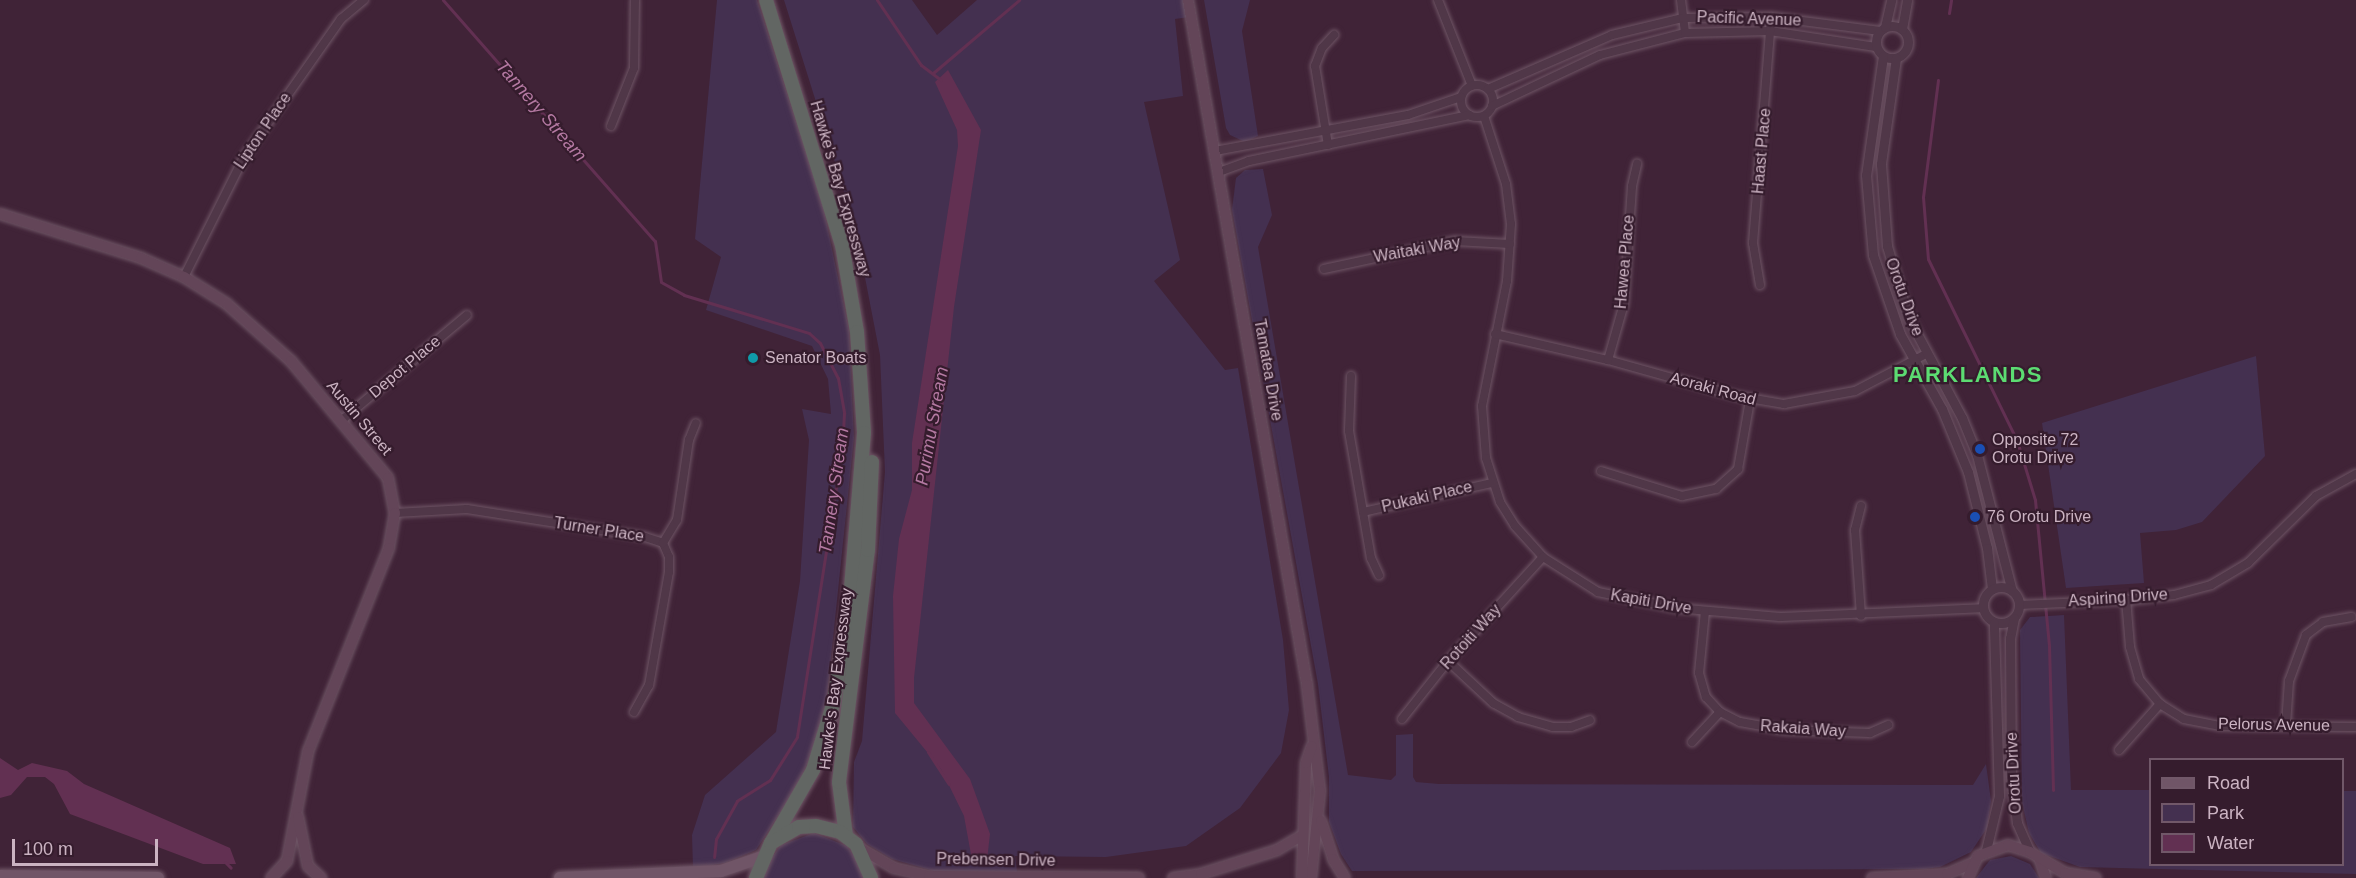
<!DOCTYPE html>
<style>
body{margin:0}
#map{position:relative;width:2356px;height:878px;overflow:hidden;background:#402337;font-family:Arial,sans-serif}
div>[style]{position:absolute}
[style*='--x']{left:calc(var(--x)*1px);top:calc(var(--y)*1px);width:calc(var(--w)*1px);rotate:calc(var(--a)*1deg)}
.green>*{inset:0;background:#443050}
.water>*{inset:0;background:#623052}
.stream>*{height:3px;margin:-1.5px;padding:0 1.5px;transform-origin:1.5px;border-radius:1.5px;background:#623052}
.roads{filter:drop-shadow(0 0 2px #6e5565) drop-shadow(0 0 2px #6e5565)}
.minor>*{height:8px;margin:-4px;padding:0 4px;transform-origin:4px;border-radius:4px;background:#503748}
.minor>.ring{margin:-4px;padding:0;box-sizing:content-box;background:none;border:8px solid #503748;border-radius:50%}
.tertiary>*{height:9px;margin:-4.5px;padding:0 4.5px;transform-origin:4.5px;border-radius:4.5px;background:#503748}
.tertiary>.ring{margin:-4.5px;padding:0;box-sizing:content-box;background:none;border:9px solid #503748;border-radius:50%}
.secondary>*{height:10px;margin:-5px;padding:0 5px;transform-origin:5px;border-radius:5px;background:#634558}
.primary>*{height:12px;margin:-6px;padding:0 6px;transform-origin:6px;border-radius:6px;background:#705567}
.trunk>*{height:14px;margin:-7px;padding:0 7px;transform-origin:7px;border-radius:7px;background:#626663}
.dots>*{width:16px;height:16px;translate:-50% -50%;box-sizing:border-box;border:3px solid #351c2d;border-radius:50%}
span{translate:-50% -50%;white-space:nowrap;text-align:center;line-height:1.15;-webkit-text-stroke:4.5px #351c2d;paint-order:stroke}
.street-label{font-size:16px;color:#cbb3c2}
.poi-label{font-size:16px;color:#cbb3c2}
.left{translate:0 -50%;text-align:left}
.water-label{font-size:18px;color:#b479a2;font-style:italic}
.district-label{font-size:22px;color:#5cdc72;font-weight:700;letter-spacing:1.5px}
.legend{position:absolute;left:2149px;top:758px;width:195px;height:108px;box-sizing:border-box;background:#351c2d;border:2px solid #715869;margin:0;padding:8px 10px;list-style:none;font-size:18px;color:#cbb3c2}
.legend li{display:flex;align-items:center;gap:12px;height:30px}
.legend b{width:30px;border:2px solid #715869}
.scale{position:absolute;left:12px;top:839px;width:146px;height:27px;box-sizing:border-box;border:3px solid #cbb3c2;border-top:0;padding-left:8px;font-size:18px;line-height:21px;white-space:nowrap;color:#cbb3c2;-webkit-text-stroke:4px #351c2d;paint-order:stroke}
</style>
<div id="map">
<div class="green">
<div style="clip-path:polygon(717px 0,757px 0,823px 206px,849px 330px,854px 438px,826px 705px,814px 748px,797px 787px,756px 850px,725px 863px,693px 868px,692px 835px,705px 795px,776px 732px,800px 581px,809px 440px,802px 409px,831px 414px,828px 379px,812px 346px,706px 310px,721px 257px,695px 239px)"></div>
<div style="clip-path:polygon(784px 0,912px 0,937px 35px,977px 0,1185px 0,1189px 17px,1175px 19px,1183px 96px,1144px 102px,1180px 260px,1154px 281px,1225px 370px,1238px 368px,1283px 640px,1289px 710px,1281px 753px,1240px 808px,1186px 846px,1106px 857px,1015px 856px,1017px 872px,934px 871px,892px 859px,867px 844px,853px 827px,854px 762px,862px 741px,885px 472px,880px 355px,855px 226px)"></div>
<div style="clip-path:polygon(1204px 0,1250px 0,1242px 31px,1258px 136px,1245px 142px,1230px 135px,1226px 128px)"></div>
<div style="clip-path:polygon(1263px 169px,1272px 215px,1258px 247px,1348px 775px,1391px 780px,1396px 775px,1396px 735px,1413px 734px,1413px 777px,1416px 782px,1439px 784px,1973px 785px,1986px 764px,1991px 801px,1987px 828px,1971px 852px,1940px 867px,1925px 869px,1352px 871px,1341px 854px,1329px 822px,1329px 777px,1318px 684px,1232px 210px,1236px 178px,1245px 170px)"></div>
<div style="clip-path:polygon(2256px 356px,2265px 456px,2202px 522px,2176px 530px,2140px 533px,2144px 583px,2066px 588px,2042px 423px)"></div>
<div style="clip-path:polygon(2064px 615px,2071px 790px,2150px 790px,2150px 864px,2342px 864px,2343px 791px,2356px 791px,2356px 874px,2080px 867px,2041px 853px,2029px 833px,2022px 802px,2020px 630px,2030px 617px)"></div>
<div style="clip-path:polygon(814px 833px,847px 846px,861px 866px,863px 878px,764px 878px,767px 865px,781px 845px)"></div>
<div style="clip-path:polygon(2011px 856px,2030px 864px,2039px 878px,1976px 878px,1990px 860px)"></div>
</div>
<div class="water">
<div style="clip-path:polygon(948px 70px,981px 130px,954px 307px,914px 678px,914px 703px,970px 779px,990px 834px,987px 860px,972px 860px,964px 816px,941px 769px,895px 713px,893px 596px,899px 539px,912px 490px,912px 443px,958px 146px,957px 130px,935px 82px)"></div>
<div style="clip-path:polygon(0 758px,18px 770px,32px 763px,67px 771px,84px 784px,230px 848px,236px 864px,203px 864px,70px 814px,54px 784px,45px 777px,27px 777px,11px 795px,0 798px)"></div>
</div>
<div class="stream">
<div style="--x:443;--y:0;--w:321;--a:48.7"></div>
<div style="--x:655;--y:241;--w:41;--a:81.7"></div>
<div style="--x:661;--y:282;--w:26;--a:29"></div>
<div style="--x:684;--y:295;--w:131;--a:16.9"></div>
<div style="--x:809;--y:333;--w:15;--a:42"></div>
<div style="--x:820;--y:343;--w:39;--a:63"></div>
<div style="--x:838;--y:378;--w:36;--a:80"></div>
<div style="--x:844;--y:413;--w:36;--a:93"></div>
<div style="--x:842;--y:449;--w:291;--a:98.9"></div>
<div style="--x:797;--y:737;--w:51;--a:122.1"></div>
<div style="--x:770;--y:780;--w:39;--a:148"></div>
<div style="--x:737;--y:801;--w:43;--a:118.9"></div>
<div style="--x:716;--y:839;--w:18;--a:96"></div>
<div style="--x:877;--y:0;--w:78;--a:55.9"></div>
<div style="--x:921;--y:65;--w:25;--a:37"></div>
<div style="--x:1949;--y:13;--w:13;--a:-81"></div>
<div style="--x:933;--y:73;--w:113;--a:-40.3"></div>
<div style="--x:1938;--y:80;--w:118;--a:97.3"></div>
<div style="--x:1923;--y:197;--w:62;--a:85.4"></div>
<div style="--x:1928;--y:259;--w:203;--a:63.9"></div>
<div style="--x:2017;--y:441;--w:62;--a:73"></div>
<div style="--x:2035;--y:500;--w:147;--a:84.5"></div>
<div style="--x:2049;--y:646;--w:144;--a:88.4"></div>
<div style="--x:928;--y:752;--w:38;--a:57"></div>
<div style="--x:225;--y:862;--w:8;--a:45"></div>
</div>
<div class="roads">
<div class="minor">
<div style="--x:1438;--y:0;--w:92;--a:68.4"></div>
<div style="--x:1681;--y:0;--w:33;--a:83"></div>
<div class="ring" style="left:1461px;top:85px;width:24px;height:24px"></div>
<div style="--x:1488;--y:89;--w:135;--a:-23.5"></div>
<div style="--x:1612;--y:35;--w:73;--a:-13.5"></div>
<div style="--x:1683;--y:18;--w:88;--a:-0.7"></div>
<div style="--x:1771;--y:17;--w:110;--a:7.3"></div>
<div style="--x:1492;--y:106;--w:119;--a:-25.3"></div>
<div style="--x:1600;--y:55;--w:88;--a:-14.5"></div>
<div style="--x:1685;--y:33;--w:85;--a:-1.3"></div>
<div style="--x:1770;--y:31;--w:107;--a:8.6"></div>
<div style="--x:1484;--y:116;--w:71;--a:72.1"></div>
<div style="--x:1506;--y:184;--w:40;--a:82.9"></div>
<div style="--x:1511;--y:224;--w:57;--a:94"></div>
<div style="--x:1507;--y:281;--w:127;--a:101.3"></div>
<div style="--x:1482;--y:406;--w:52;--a:85.6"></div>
<div style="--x:1486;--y:458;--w:46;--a:72.3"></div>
<div style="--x:1500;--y:502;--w:28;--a:58"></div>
<div style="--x:1515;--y:526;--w:42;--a:47.9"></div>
<div style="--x:1543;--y:557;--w:65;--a:32.5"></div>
<div style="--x:1598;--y:592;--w:79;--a:11.7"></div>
<div style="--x:1675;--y:608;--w:105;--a:4.9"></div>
<div style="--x:1780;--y:617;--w:203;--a:-2.5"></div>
<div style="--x:611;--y:126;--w:62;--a:-68.4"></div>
<div style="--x:634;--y:68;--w:68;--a:-89.2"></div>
<div style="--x:1328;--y:145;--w:80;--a:-99.3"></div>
<div style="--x:1315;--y:66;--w:19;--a:-69"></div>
<div style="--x:1322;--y:48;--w:18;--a:-47"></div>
<div style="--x:1215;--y:151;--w:196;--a:-10.6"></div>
<div style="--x:1408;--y:115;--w:56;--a:-18.8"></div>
<div style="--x:1219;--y:172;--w:32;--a:-20"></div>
<div style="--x:1249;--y:161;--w:225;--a:-11.8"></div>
<div style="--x:1324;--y:269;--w:134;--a:-12.1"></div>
<div style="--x:1455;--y:241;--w:55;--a:3.1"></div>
<div style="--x:184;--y:277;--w:134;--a:-63.4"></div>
<div style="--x:244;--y:157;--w:169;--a:-54.9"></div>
<div style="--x:341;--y:19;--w:30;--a:-40"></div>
<div style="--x:1760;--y:285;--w:43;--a:-99.5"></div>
<div style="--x:1753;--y:243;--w:227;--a:-85.4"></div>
<div style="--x:1495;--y:334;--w:116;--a:13"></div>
<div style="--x:1608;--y:360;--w:134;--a:15.6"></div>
<div style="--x:1737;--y:396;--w:48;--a:9.7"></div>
<div style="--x:1784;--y:404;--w:72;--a:-10.4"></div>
<div style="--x:1855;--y:391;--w:80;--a:-27.5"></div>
<div style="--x:1608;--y:360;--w:58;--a:-74.1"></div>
<div style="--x:1624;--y:304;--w:118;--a:-86.1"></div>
<div style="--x:1632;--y:186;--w:23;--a:-77"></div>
<div style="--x:1351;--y:376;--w:55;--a:92.1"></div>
<div style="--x:1349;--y:431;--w:129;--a:80.2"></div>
<div style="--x:1371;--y:558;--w:19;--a:65"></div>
<div style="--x:342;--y:420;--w:163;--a:-40"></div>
<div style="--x:1601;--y:471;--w:85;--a:17.2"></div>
<div style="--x:1682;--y:496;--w:35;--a:-12"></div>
<div style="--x:1716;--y:489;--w:30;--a:-42"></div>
<div style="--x:1738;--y:469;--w:70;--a:-80.1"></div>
<div style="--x:1861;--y:506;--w:25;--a:104"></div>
<div style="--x:1855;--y:530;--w:86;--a:86"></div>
<div style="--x:1363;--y:512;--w:132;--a:-12.7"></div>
<div style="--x:395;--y:513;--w:72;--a:-3.2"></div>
<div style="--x:467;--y:509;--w:180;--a:8.9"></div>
<div style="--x:645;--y:537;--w:19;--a:18"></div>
<div style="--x:663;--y:543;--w:15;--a:67"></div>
<div style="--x:669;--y:557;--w:15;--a:90"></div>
<div style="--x:669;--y:572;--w:115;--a:100"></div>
<div style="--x:649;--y:685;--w:31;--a:119"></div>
<div style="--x:663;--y:543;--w:27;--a:-59"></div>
<div style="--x:677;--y:520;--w:81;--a:-81.5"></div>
<div style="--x:689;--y:440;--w:18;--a:-68"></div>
<div style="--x:2126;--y:599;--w:48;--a:85.2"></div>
<div style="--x:2130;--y:647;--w:33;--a:74"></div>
<div style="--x:2139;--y:679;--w:33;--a:50"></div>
<div style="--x:2160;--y:704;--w:28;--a:32"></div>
<div style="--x:2184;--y:719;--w:36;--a:11"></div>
<div style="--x:2219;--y:726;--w:137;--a:0.4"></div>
<div style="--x:2019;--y:605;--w:112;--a:-2.6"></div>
<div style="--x:2131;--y:600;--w:43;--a:-6.6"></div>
<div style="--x:2174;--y:595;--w:38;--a:-15"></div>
<div style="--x:2211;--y:585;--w:43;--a:-30.7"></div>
<div style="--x:2248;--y:563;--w:95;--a:-44.6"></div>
<div style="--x:2316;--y:496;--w:46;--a:-28.8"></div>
<div style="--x:1705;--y:611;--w:62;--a:95.5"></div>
<div style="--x:1699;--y:673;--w:25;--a:74"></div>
<div style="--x:1706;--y:697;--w:21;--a:47"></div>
<div style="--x:1720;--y:712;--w:22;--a:27"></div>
<div style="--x:1740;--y:722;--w:45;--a:10.3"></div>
<div style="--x:1784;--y:730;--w:86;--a:2"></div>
<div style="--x:1870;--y:733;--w:20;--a:-24"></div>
<div style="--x:1448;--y:661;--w:62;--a:43"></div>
<div style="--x:1493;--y:703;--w:29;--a:29"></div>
<div style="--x:1518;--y:717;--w:36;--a:16"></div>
<div style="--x:1553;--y:727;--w:18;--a:0"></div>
<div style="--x:1571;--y:727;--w:20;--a:-20"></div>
<div style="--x:1402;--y:719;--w:74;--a:-51.6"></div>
<div style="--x:1448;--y:661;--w:141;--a:-47.6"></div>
<div style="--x:2286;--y:725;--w:44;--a:-86.1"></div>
<div style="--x:2289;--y:681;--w:49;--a:-69.7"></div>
<div style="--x:2306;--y:635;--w:21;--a:-37"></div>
<div style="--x:2323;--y:622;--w:29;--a:-10"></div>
<div style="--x:1692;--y:742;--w:41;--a:-47"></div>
<div style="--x:2119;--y:750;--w:62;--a:-48.3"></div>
</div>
<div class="tertiary">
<div class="ring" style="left:1876px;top:26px;width:23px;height:23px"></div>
<div style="--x:1885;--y:27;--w:28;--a:-77"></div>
<div style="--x:1902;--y:29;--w:29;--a:-80"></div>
<div style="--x:1883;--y:56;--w:120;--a:98.1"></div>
<div style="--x:1866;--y:175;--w:80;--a:85"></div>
<div style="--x:1873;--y:255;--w:83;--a:71.1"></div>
<div style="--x:1900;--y:334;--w:86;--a:60.8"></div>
<div style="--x:1942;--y:409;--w:68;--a:67.6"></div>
<div style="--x:1968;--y:472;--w:78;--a:76"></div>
<div style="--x:1987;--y:548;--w:41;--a:83"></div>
<div style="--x:1896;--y:58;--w:107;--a:98.1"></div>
<div style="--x:1881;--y:164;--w:82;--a:85.8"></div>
<div style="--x:1887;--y:246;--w:74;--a:73.5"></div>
<div style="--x:1908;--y:317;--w:115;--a:61.9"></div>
<div style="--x:1962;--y:418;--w:40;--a:68"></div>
<div style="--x:1977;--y:455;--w:140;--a:75.6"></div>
<div class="ring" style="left:1983px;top:587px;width:27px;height:27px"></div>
<div style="--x:2014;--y:618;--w:20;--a:101"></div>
<div style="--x:2010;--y:638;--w:138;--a:89.6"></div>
<div style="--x:2011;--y:776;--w:47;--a:82.7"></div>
<div style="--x:2017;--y:823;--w:32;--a:66"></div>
<div style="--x:1986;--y:850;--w:56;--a:-76.5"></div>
<div style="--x:1999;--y:796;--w:173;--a:-91.7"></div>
</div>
<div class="secondary">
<div style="--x:1188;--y:0;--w:695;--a:80.14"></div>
<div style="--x:1307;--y:685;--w:107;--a:83"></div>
<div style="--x:1320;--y:791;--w:87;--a:95.9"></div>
<div style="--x:0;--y:214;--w:148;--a:17.3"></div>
<div style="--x:141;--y:258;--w:47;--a:23.8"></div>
<div style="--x:184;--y:277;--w:51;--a:32.1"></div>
<div style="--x:227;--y:304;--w:86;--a:41.7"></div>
<div style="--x:291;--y:361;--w:152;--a:50.3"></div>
<div style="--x:388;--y:478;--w:36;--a:79"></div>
<div style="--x:395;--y:513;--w:36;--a:100"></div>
<div style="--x:389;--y:548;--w:219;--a:111.7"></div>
<div style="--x:308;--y:752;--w:111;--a:100.9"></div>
<div style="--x:287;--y:861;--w:23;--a:133"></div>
<div style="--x:298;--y:817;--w:50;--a:78.5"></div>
<div style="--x:308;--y:866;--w:18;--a:43"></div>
<div style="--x:1321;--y:821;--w:40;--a:72"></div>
<div style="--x:1333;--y:859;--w:22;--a:58"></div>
<div style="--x:858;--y:847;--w:42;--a:30.3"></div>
<div style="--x:894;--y:868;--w:36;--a:13"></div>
<div style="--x:929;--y:876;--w:210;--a:0.5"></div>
<div style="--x:2040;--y:860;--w:19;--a:72"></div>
<div style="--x:1173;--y:878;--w:28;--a:-8"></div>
<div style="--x:1201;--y:874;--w:80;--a:-17.5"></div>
<div style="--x:1277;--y:850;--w:30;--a:-30"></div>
<div style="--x:1302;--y:878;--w:115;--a:-88"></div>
<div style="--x:1306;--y:763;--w:18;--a:-71"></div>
<div style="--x:1872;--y:878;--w:75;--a:-3.1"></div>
<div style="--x:1947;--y:874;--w:26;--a:-23"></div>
<div style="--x:1968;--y:878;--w:24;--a:-66"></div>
<div style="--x:1978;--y:856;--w:32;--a:-20"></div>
<div style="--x:2008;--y:845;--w:23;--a:18"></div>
<div style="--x:2030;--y:852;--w:41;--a:31"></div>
<div style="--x:2065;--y:873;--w:31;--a:9"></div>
</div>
<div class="primary">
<div style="--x:0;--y:876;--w:158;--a:0.7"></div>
<div style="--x:560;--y:878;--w:161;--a:-2.5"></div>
<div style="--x:721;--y:871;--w:43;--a:-18.9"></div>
</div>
<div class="trunk">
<div style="--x:766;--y:0;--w:257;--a:72.8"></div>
<div style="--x:842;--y:245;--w:88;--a:80.2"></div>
<div style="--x:857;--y:332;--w:101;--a:86"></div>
<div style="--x:864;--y:433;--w:169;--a:94.8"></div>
<div style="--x:850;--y:601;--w:101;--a:99.1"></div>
<div style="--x:834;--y:701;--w:72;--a:106.9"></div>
<div style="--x:813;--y:770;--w:84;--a:119.9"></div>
<div style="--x:846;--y:836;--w:54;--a:-97.4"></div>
<div style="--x:839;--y:782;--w:234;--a:-82.9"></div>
<div style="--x:868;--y:550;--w:88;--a:-87.4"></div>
<div style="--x:756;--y:878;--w:38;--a:-67"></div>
<div style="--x:771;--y:843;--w:32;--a:-30"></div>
<div style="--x:799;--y:827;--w:17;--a:-3"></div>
<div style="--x:816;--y:826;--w:25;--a:14"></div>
<div style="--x:840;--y:832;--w:20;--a:37"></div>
<div style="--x:856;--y:844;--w:37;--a:66"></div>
</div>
</div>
<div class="dots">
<div style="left:753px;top:358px;background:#0f9aa8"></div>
<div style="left:1980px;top:449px;background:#1a4fb4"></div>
<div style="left:1975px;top:517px;background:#1a4fb4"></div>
</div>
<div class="street-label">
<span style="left:1749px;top:19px;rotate:2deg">Pacific Avenue</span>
<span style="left:263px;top:131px;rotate:-56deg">Lipton Place</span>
<span style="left:1762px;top:151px;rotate:-85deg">Haast Place</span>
<span style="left:840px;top:189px;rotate:74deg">Hawke's Bay Expressway</span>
<span style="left:1417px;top:250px;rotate:-10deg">Waitaki Way</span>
<span style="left:1625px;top:262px;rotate:-85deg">Hawea Place</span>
<span style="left:1904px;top:297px;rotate:70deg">Orotu Drive</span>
<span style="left:405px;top:367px;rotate:-40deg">Depot Place</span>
<span style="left:1268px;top:370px;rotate:80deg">Tamatea Drive</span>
<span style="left:1713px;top:389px;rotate:15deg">Aoraki Road</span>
<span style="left:359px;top:418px;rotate:50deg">Austin Street</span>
<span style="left:1427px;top:497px;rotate:-13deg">Pukaki Place</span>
<span style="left:599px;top:530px;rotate:9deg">Turner Place</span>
<span style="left:2118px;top:598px;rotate:-4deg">Aspiring Drive</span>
<span style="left:1651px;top:602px;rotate:10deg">Kapiti Drive</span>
<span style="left:1471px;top:637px;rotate:-48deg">Rotoiti Way</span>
<span style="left:836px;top:679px;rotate:-83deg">Hawke's Bay Expressway</span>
<span style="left:2274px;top:725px;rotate:1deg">Pelorus Avenue</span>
<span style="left:1803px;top:729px;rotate:4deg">Rakaia Way</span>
<span style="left:2014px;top:773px;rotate:-93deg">Orotu Drive</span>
<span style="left:996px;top:860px;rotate:1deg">Prebensen Drive</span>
</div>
<div class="poi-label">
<span class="left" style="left:765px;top:358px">Senator Boats</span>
<span class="left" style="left:1992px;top:449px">Opposite 72<br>Orotu Drive</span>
<span class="left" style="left:1987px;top:517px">76 Orotu Drive</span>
</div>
<div class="water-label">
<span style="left:541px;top:111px;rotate:49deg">Tannery Stream</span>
<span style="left:932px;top:426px;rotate:-80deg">Purimu Stream</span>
<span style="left:834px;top:491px;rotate:-82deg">Tannery Stream</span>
</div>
<div class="district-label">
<span style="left:1968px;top:375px">PARKLANDS</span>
</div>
<ul class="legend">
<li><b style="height:8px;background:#705567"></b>Road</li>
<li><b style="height:16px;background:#443050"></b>Park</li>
<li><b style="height:16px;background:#623052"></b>Water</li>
</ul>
<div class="scale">100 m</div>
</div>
